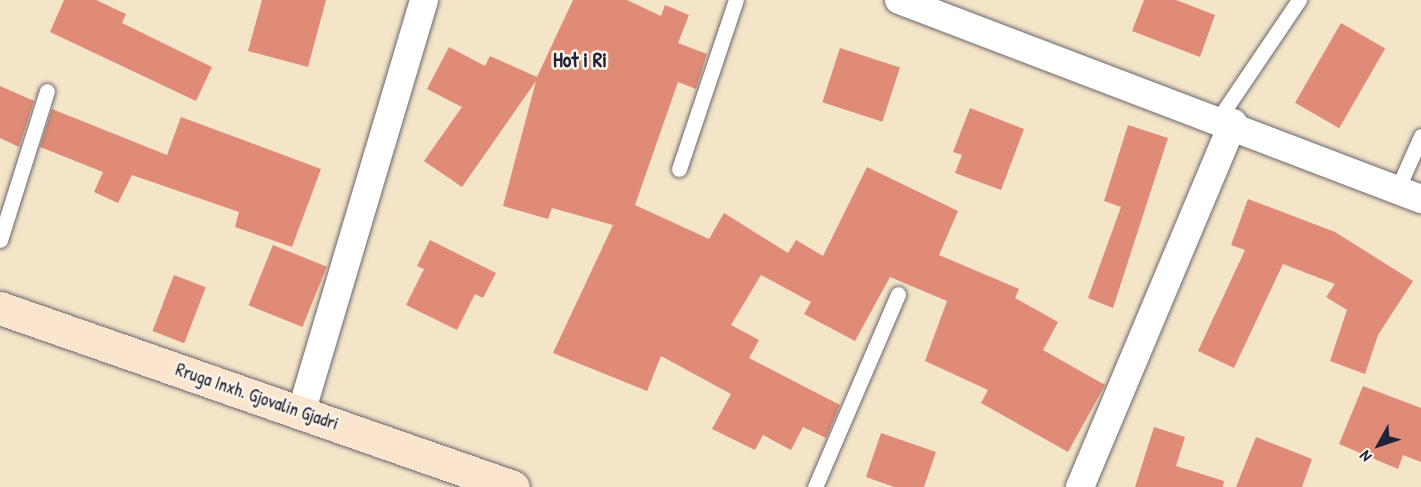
<!DOCTYPE html>
<style>
body{margin:0}
#map{position:relative;width:1421px;height:487px;overflow:hidden;background:#f4e5c9;font-family:"Patrick Hand",sans-serif}
div>[style]{position:absolute}
[style*='--x']{left:calc(var(--x)*1px);top:calc(var(--y)*1px);width:calc(var(--w)*1px);rotate:calc(var(--a)*1deg)}
.building>*{inset:0;background:#df8b77;transform-origin:0 0}
.roads{filter:drop-shadow(0 0 2px #6c666d) drop-shadow(0 0 2px #6c666d)}
.service>*{height:15px;margin:-7.5px;padding:0 7.5px;transform-origin:7.5px;border-radius:7.5px;background:#fff}
.minor>*{height:28px;margin:-14px;padding:0 14px;transform-origin:14px;border-radius:14px;background:#fff}
.secondary>*{height:33px;margin:-16.5px;padding:0 16.5px;transform-origin:16.5px;border-radius:16.5px;background:#fce5cf}
span{translate:-50% -50%;white-space:nowrap;text-align:center;line-height:1.15;-webkit-text-stroke:5px #fcf5e5;paint-order:stroke}
.street-label{font-size:18px;color:#22223b}
.quarter-label{font-size:21px;color:#22223b;font-weight:700}
.north{position:absolute;left:1349px;top:415px;width:60px;height:60px;-webkit-text-stroke:4px #fcf5e5;paint-order:stroke;rotate:230deg;font-size:16px;font-weight:700;line-height:24px;text-align:center;color:#22223b}
.north::after{content:'';display:block;margin:auto;width:21px;height:27px;background:#22223b;clip-path:polygon(50% 0,100% 100%,50% 72%,0 100%)}
</style>
<div id="map">
<div class="building">
<div style="clip-path:polygon(64px 0,96px 0,126px 14px,122px 23px,212px 67px,196px 101px,50px 32px)"></div>
<div style="clip-path:polygon(262px 0,326px 0,308px 67px,248px 51px)"></div>
<div style="clip-path:polygon(573px 0,627px 0,661px 16px,665px 5px,689px 15px,678px 43px,707px 54px,696px 89px,678px 82px,635px 205px,709px 239px,724px 213px,788px 253px,796px 240px,823px 256px,867px 167px,958px 211px,939px 255px,1019px 289px,1015px 298px,1058px 322px,1043px 350px,1105px 385px,1068px 452px,981px 403px,988px 390px,925px 361px,947px 301px,890px 277px,855px 341px,804px 314px,811px 302px,761px 275px,731px 325px,759px 340px,749px 358px,840px 405px,826px 438px,803px 427px,791px 450px,763px 435px,755px 450px,712px 429px,731px 394px,661px 356px,647px 391px,553px 353px,613px 225px,552px 208px,548px 219px,503px 206px,536px 81px,462px 187px,424px 161px,462px 107px,427px 89px,449px 47px,485px 66px,490px 56px,537px 77px)"></div>
<div style="clip-path:polygon(1144px 0,1176px 0,1215px 15px,1200px 57px,1132px 31px)"></div>
<div style="left:1341px;top:23px;width:51px;height:92px;rotate:30deg"></div>
<div style="left:840px;top:48px;width:63px;height:57px;rotate:18deg"></div>
<div style="clip-path:polygon(0 86px,34px 101px,19px 147px,0 138px)"></div>
<div style="clip-path:polygon(970px 108px,1024px 129px,1001px 190px,955px 173px,962px 155px,953px 152px)"></div>
<div style="clip-path:polygon(52px 109px,167px 155px,181px 117px,321px 169px,292px 247px,235px 227px,239px 212px,132px 175px,118px 203px,94px 192px,103px 172px,40px 147px)"></div>
<div style="clip-path:polygon(1128px 125px,1168px 138px,1113px 308px,1088px 298px,1121px 207px,1104px 201px)"></div>
<div style="clip-path:polygon(1248px 199px,1335px 232px,1413px 281px,1378px 335px,1365px 374px,1330px 361px,1347px 310px,1326px 297px,1335px 284px,1283px 264px,1234px 368px,1198px 351px,1245px 250px,1231px 245px)"></div>
<div style="clip-path:polygon(430px 240px,496px 273px,483px 298px,475px 294px,457px 330px,406px 305px,424px 269px,417px 266px)"></div>
<div style="left:273px;top:245px;width:58px;height:65px;rotate:22deg"></div>
<div style="left:174px;top:275px;width:34px;height:60px;rotate:21deg"></div>
<div style="clip-path:polygon(1363px 386px,1421px 408px,1421px 462px,1403px 455px,1398px 469px,1339px 444px)"></div>
<div style="clip-path:polygon(1154px 427px,1185px 437px,1176px 466px,1224px 481px,1223px 487px,1135px 487px)"></div>
<div style="clip-path:polygon(881px 433px,936px 452px,924px 487px,894px 487px,866px 477px)"></div>
<div style="clip-path:polygon(1256px 437px,1312px 459px,1302px 487px,1236px 487px)"></div>
</div>
<div class="roads">
<div class="service">
<div style="--x:1219;--y:118;--w:143;--a:-55.9"></div>
<div style="--x:679;--y:169;--w:178;--a:-71.4"></div>
<div style="--x:1397;--y:190;--w:59;--a:-66"></div>
<div style="--x:0;--y:240;--w:156;--a:-72.5"></div>
<div style="--x:815;--y:487;--w:210;--a:-66.7"></div>
</div>
<div class="minor">
<div style="--x:899;--y:0;--w:559;--a:20.87"></div>
<div style="--x:301;--y:413;--w:431;--a:-73.4"></div>
<div style="--x:1080;--y:487;--w:395;--a:-67.2"></div>
</div>
<div class="secondary">
<div style="--x:0;--y:308;--w:543;--a:19.24"></div>
</div>
</div>
<div class="street-label">
<span style="left:257px;top:397px;rotate:19deg">Rruga Inxh. Gjovalin Gjadri</span>
</div>
<div class="quarter-label">
<span style="left:580px;top:60px">Hot i Ri</span>
</div>
<div class="north">N</div>
</div>
